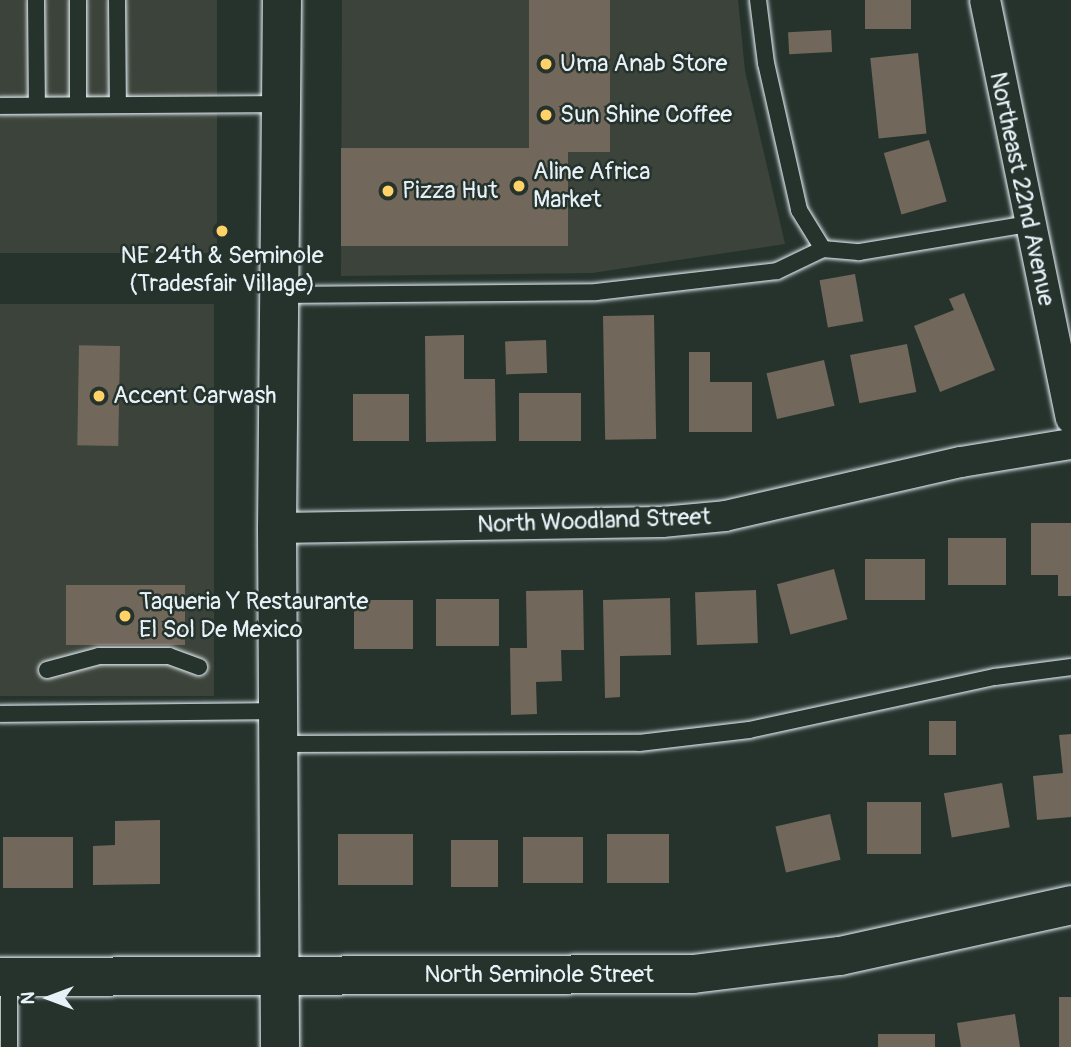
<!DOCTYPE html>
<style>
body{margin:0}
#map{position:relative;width:1071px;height:1047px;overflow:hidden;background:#26332d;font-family:Pangolin,sans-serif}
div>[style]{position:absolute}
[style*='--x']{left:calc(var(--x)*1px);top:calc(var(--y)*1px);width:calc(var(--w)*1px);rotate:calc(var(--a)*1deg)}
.built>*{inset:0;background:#3c433a;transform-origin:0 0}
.building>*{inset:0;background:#71675a;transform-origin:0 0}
.roads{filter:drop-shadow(0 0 2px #e8f1f8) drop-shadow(0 0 2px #e8f1f8)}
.lane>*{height:16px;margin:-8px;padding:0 8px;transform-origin:8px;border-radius:8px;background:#26332d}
.street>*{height:30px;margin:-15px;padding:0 15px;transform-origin:15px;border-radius:15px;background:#26332d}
.secondary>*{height:38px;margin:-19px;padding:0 19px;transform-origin:19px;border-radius:19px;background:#26332d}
.dots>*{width:19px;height:19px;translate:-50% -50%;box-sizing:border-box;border:4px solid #26332d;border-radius:50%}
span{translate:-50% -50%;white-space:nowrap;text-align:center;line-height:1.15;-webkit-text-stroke:5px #26332d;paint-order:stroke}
.poi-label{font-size:24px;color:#e8f1f8}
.left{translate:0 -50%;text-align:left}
.street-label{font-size:24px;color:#e8f1f8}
.north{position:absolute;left:14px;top:963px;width:70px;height:70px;-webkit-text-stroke:5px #26332d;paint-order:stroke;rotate:270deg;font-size:19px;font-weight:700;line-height:28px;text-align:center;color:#e8f1f8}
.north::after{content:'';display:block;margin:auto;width:24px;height:32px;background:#e8f1f8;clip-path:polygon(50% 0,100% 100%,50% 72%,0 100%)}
</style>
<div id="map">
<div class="built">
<div style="left:0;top:0;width:217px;height:253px"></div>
<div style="clip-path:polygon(342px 0,738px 0,745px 71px,785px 244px,592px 273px,341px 276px)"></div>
<div style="left:214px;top:304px;width:392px;height:214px;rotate:90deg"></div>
</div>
<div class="building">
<div style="clip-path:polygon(529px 0,610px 0,610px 152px,568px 152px,568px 246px,341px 246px,341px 148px,529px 148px)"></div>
<div style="left:865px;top:0;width:46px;height:29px"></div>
<div style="left:831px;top:30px;width:22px;height:43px;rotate:87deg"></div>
<div style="left:918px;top:53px;width:81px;height:48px;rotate:84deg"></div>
<div style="left:929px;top:140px;width:64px;height:47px;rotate:74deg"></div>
<div style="left:855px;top:274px;width:48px;height:36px;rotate:80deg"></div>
<div style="clip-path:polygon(964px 293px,995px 370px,940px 392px,914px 326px,954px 310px,949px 299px)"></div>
<div style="left:654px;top:315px;width:124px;height:51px;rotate:89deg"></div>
<div style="clip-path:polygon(464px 335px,464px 379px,495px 379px,496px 441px,426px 442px,425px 336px)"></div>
<div style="left:546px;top:340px;width:33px;height:41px;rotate:88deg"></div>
<div style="left:907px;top:344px;width:49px;height:58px;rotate:79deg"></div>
<div style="left:120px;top:346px;width:100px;height:41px;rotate:91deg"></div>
<div style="clip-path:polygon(689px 352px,710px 352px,710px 382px,752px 382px,752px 432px,689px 432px)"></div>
<div style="left:824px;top:360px;width:47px;height:59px;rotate:77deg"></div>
<div style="left:519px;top:393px;width:62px;height:48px"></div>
<div style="left:353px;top:394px;width:56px;height:47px"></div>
<div style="clip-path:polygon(1031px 523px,1071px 523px,1071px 596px,1058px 596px,1058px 575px,1031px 575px)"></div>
<div style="left:948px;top:538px;width:58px;height:47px"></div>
<div style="left:865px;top:559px;width:60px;height:41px"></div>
<div style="left:834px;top:569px;width:52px;height:59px;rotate:75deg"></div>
<div style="left:66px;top:585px;width:119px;height:60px"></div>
<div style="clip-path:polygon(583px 590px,584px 650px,561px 650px,562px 681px,536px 682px,537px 714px,511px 715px,510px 648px,527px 648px,526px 591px)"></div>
<div style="left:756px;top:590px;width:53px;height:61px;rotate:88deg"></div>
<div style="clip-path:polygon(670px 598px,671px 655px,620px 656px,620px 697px,605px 698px,603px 600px)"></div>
<div style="left:436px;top:599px;width:63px;height:47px"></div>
<div style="left:354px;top:600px;width:59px;height:49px"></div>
<div style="left:929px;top:721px;width:27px;height:34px"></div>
<div style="clip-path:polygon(1071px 734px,1071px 817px,1037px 820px,1033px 776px,1063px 773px,1059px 735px)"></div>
<div style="left:1002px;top:783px;width:45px;height:59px;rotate:80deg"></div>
<div style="left:867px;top:802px;width:54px;height:52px"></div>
<div style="left:830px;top:814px;width:47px;height:56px;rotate:77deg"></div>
<div style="clip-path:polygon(160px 820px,160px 884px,93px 885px,93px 846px,115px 845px,115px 821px)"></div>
<div style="left:338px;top:834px;width:75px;height:51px"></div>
<div style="left:607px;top:834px;width:62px;height:49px"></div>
<div style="left:3px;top:837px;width:70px;height:51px"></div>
<div style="left:523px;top:837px;width:60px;height:46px"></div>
<div style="left:451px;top:840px;width:47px;height:47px"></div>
<div style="left:1059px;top:997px;width:12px;height:50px"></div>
<div style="clip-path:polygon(1015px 1014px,1020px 1047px,961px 1047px,957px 1023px)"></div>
<div style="left:878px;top:1034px;width:57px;height:13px"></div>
</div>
<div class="roads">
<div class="lane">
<div style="--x:36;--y:0;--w:105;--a:89.5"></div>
<div style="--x:78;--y:0;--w:105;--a:90"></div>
<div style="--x:117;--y:0;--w:105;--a:89.5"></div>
<div style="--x:758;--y:0;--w:64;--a:82.8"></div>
<div style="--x:766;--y:63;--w:151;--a:77.3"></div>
<div style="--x:799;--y:210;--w:46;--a:58.4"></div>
<div style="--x:823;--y:249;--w:36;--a:5"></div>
<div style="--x:859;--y:252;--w:172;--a:-9.4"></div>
<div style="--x:0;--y:106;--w:281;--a:-0.4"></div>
<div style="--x:278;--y:295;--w:318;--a:-0.5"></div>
<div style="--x:596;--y:292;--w:182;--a:-6.6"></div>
<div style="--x:777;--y:271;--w:51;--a:-25.6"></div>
<div style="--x:47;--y:670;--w:54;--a:-15.1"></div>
<div style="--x:99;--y:656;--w:70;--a:0"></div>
<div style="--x:169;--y:656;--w:32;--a:20"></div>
<div style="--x:0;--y:714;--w:278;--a:-0.6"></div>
<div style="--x:278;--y:744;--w:361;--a:-0.2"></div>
<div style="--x:639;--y:743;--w:111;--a:-6.7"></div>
<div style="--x:749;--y:730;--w:252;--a:-12.2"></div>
<div style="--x:995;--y:677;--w:77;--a:-7.5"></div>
<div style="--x:9;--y:1047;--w:70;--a:-90"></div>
</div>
<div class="street">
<div style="--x:985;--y:0;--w:427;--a:78.4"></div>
<div style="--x:277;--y:528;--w:385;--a:-0.9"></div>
<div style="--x:662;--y:522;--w:63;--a:-5.4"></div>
<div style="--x:725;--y:516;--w:242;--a:-12.9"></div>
<div style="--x:961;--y:462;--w:111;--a:-9.3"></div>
</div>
<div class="secondary">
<div style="--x:0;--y:977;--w:693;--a:-0.25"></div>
<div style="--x:693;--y:974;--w:148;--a:-7"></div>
<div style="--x:840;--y:956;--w:237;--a:-12.4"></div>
<div style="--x:280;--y:1047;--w:519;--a:-90.33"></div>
<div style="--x:277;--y:528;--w:528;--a:-89.46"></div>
</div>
</div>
<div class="dots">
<div style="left:546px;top:64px;background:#ffd166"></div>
<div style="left:546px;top:115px;background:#ffd166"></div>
<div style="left:519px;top:186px;background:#ffd166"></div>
<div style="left:388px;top:191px;background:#ffd166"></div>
<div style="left:222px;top:231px;background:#ffd166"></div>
<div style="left:99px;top:396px;background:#ffd166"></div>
<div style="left:125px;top:616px;background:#ffd166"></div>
</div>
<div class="poi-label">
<span class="left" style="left:560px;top:64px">Uma Anab Store</span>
<span class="left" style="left:560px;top:115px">Sun Shine Coffee</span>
<span class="left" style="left:533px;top:186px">Aline Africa<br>Market</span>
<span class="left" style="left:402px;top:191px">Pizza Hut</span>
<span style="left:222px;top:270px">NE 24th &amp; Seminole<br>(Tradesfair Village)</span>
<span class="left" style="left:113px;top:396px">Accent Carwash</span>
<span class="left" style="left:139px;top:616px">Taqueria Y Restaurante<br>El Sol De Mexico</span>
</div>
<div class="street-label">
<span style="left:1022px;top:189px;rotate:78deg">Northeast 22nd Avenue</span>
<span style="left:594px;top:521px;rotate:-2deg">North Woodland Street</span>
<span style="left:539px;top:975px">North Seminole Street</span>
</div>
<div class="north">N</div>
</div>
